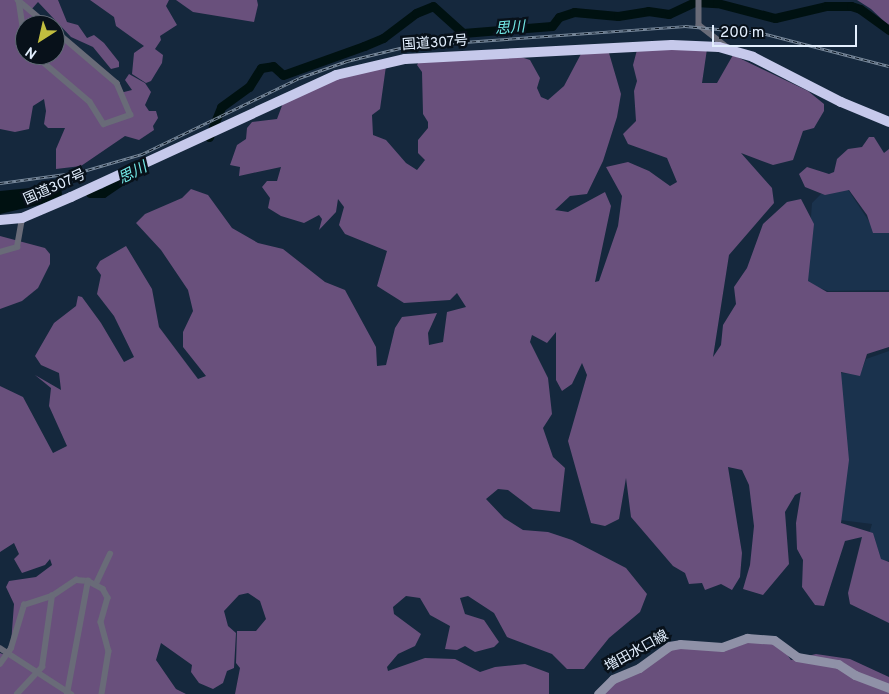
<!DOCTYPE html>
<meta charset="utf-8">
<style>
body{margin:0}
#map{position:relative;width:889px;height:694px;overflow:hidden;background:#15283d;font-family:Overpass,"Noto Sans JP",sans-serif}
div>[style]{position:absolute}
[style*='--x']{left:calc(var(--x)*1px);top:calc(var(--y)*1px);width:calc(var(--w)*1px);rotate:calc(var(--a)*1deg)}
.built>*{inset:0;background:#1a324d}
.forest>*{inset:0;background:#69507c}
.water>*{inset:0;background:#011}
.river>*{height:9px;margin:-4.5px;padding:0 4.5px;transform-origin:4.5px;border-radius:4.5px;background:#011}
.street>*{height:5.5px;margin:-2.75px;padding:0 2.75px;transform-origin:2.75px;border-radius:2.75px;background:#696b78}
.secondary>*{height:9px;margin:-4.5px;padding:0 4.5px;transform-origin:4.5px;border-radius:4.5px;background:#8f91a7}
.highway>*{height:10px;margin:-5px;padding:0 5px;transform-origin:5px;border-radius:5px;background:#c6c9eb}
.rail>*{height:3px;margin-top:-1.5px;transform-origin:0;background:repeating-linear-gradient(90deg,#08111a 0 4px,#7b8b9d 0 8px);box-sizing:border-box;border-block:1px solid #7b8b9d}
span{translate:-50% -50%;white-space:nowrap;text-align:center;line-height:1.15;-webkit-text-stroke:5px #08111a;paint-order:stroke}
.street-label{font-size:14px;color:#e3effe}
.water-label{font-size:15px;color:#71e6e4;font-style:italic}
.north{position:absolute;left:15px;top:15px;width:50px;height:50px;box-sizing:border-box;background:#08111a;border:1px solid #606a75;border-radius:50%;rotate:215deg;font-size:14px;font-weight:700;line-height:20px;text-align:center;color:#e3effe}
.north::after{content:'';display:block;margin:auto;width:18px;height:22px;background:#c1bd3f;clip-path:polygon(50% 0,100% 100%,50% 72%,0 100%)}
.scale{position:absolute;left:712px;top:25px;width:145px;height:22px;box-sizing:border-box;border:2px solid #e3effe;border-top:0;padding-left:6px;font-size:15px;line-height:18px;white-space:nowrap;color:#e3effe;-webkit-text-stroke:4px #08111a;paint-order:stroke}
</style>
<div id="map">
<div class="built">
<div style="clip-path:polygon(847px 188px,874px 229px,889px 229px,889px 290px,828px 291px,806px 283px,812px 203px,821px 194px)"></div>
<div style="clip-path:polygon(889px 351px,889px 561px,877px 560px,869px 534px,872px 524px,840px 520px,840px 373px,860px 374px,866px 359px)"></div>
</div>
<div class="forest">
<div style="clip-path:polygon(0 0,58px 0,67px 22px,78px 25px,87px 38px,94px 35px,104px 43px,119px 62px,119px 67px,111px 69px,93px 47px,71px 37px,38px 2px,31px 10px,49px 25px,25px 25px,25px 55px,55px 55px,55px 31px,114px 83px,120px 93px,132px 90px,125px 80px,129px 74px,145px 83px,151px 92px,145px 105px,149px 111px,156px 111px,158px 118px,153px 126px,154px 130px,139px 140px,125px 136px,81px 166px,56px 169px,56px 149px,65px 128px,48px 128px,44px 124px,46px 111px,44px 99px,33px 106px,29px 129px,15px 132px,0 129px)"></div>
<div style="clip-path:polygon(90px 0,169px 0,166px 6px,177px 25px,160px 36px,161px 40px,155px 49px,163px 55px,162px 63px,151px 81px,146px 83px,132px 74px,134px 53px,144px 46px,116px 26px,114px 17px)"></div>
<div style="clip-path:polygon(176px 0,257px 0,258px 5px,254px 22px,193px 12px)"></div>
<div style="clip-path:polygon(857px 0,889px 0,889px 26px,871px 9px)"></div>
<div style="clip-path:polygon(707px 49px,702px 83px,717px 83px,733px 55px,808px 91px,824px 104px,824px 111px,814px 128px,803px 131px,793px 160px,773px 165px,741px 153px,772px 188px,774px 203px,729px 255px,713px 357px,721px 345px,723px 325px,736px 304px,734px 287px,747px 268px,763px 224px,787px 202px,801px 199px,814px 224px,808px 281px,827px 292px,889px 292px,889px 347px,867px 354px,860px 376px,841px 372px,849px 460px,841px 523px,873px 533px,881px 559px,889px 562px,889px 623px,850px 604px,848px 593px,862px 537px,845px 541px,824px 606px,815px 605px,802px 587px,803px 560px,797px 549px,796px 523px,801px 492px,795px 495px,785px 512px,789px 564px,763px 595px,743px 589px,750px 565px,754px 526px,749px 485px,742px 470px,728px 467px,742px 553px,740px 577px,732px 590px,721px 584px,705px 590px,702px 583px,689px 584px,685px 573px,673px 566px,631px 517px,626px 478px,619px 519px,605px 526px,591px 523px,568px 441px,587px 375px,582px 363px,572px 384px,562px 391px,556px 380px,556px 332px,547px 343px,532px 335px,530px 342px,548px 378px,552px 414px,543px 428px,553px 457px,565px 468px,560px 512px,533px 509px,508px 490px,498px 489px,486px 499px,504px 518px,523px 530px,548px 532px,572px 540px,626px 568px,647px 594px,640px 612px,609px 638px,584px 669px,567px 669px,552px 654px,507px 637px,494px 613px,468px 596px,460px 598px,465px 614px,484px 620px,499px 642px,494px 647px,475px 652px,465px 646px,457px 650px,445px 649px,450px 626px,430px 615px,420px 598px,406px 596px,393px 607px,394px 614px,421px 634px,415px 646px,398px 654px,387px 667px,388px 671px,425px 658px,455px 659px,480px 672px,495px 667px,525px 664px,549px 673px,549px 694px,235px 694px,240px 668px,236px 663px,237px 631px,256px 631px,266px 619px,260px 601px,248px 593px,239px 595px,224px 611px,228px 626px,236px 633px,234px 668px,227px 671px,223px 683px,213px 689px,199px 683px,191px 672px,192px 665px,161px 643px,156px 660px,176px 689px,186px 694px,0 694px,0 653px,10px 657px,14px 604px,6px 587px,9px 581px,36px 577px,52px 565px,50px 559px,45px 565px,22px 573px,14px 559px,19px 554px,14px 543px,0 552px,0 386px,23px 397px,53px 453px,67px 446px,49px 406px,51px 388px,35px 375px,61px 390px,59px 373px,41px 365px,35px 356px,54px 323px,76px 306px,78px 296px,82px 297px,101px 323px,124px 362px,134px 357px,114px 316px,97px 294px,101px 275px,96px 268px,100px 261px,126px 246px,152px 289px,159px 327px,198px 379px,206px 376px,183px 347px,183px 332px,193px 311px,188px 290px,161px 250px,136px 223px,145px 214px,182px 198px,191px 189px,208px 195px,232px 228px,258px 243px,283px 249px,325px 282px,345px 290px,376px 347px,377px 366px,386px 365px,395px 328px,402px 317px,437px 313px,428px 333px,429px 345px,443px 342px,447px 312px,466px 307px,457px 293px,450px 300px,404px 303px,377px 286px,387px 251px,345px 234px,339px 225px,344px 207px,338px 199px,336px 212px,319px 230px,322px 219px,319px 215px,304px 223px,281px 216px,268px 208px,270px 198px,262px 187px,267px 181px,277px 181px,281px 167px,239px 176px,240px 167px,230px 165px,237px 145px,246px 139px,247px 128px,252px 122px,277px 119px,283px 103px,349px 74px,386px 66px,380px 109px,372px 115px,373px 135px,386px 140px,406px 163px,417px 170px,425px 160px,418px 153px,418px 140px,428px 128px,428px 122px,423px 114px,422px 72px,417px 65px,420px 60px,518px 56px,530px 60px,540px 78px,537px 88px,541px 97px,548px 100px,564px 86px,582px 52px,609px 53px,621px 94px,617px 117px,603px 161px,587px 194px,570px 196px,555px 210px,568px 212px,605px 192px,611px 206px,595px 282px,599px 281px,618px 226px,622px 196px,606px 167px,628px 162px,649px 171px,670px 186px,677px 182px,667px 158px,628px 144px,623px 134px,636px 121px,634px 91px,637px 81px,633px 65px,637px 50px)"></div>
<div style="clip-path:polygon(869px 137px,874px 137px,884px 153px,889px 149px,889px 233px,873px 233px,867px 215px,849px 190px,825px 195px,805px 187px,799px 174px,807px 167px,829px 174px,834px 172px,837px 159px,848px 149px,862px 147px)"></div>
<div style="clip-path:polygon(0 236px,45px 248px,50px 254px,50px 264px,38px 288px,22px 301px,0 309px)"></div>
<div style="clip-path:polygon(747px 642px,771px 642px,782px 647px,791px 660px,816px 654px,850px 659px,889px 677px,889px 694px,600px 694px,603px 686px,671px 648px)"></div>
</div>
<div class="water">
<div style="clip-path:polygon(61px 185px,62px 195px,42px 204px,0 214px,0 191px)"></div>
</div>
<div class="river">
<div style="--x:209;--y:137;--w:32;--a:-68"></div>
<div style="--x:221;--y:107;--w:34;--a:-36"></div>
<div style="--x:249;--y:87;--w:22;--a:-58"></div>
<div style="--x:261;--y:68;--w:12;--a:-9"></div>
<div style="--x:273;--y:66;--w:13;--a:42"></div>
<div style="--x:283;--y:75;--w:86;--a:-19.7"></div>
<div style="--x:364;--y:46;--w:21;--a:-23"></div>
<div style="--x:383;--y:38;--w:41;--a:-37.1"></div>
<div style="--x:416;--y:13;--w:18;--a:-22"></div>
<div style="--x:433;--y:6;--w:40;--a:42"></div>
<div style="--x:463;--y:33;--w:89;--a:-4.5"></div>
<div style="--x:552;--y:26;--w:11;--a:-52"></div>
<div style="--x:559;--y:17;--w:16;--a:-18"></div>
<div style="--x:574;--y:12;--w:44;--a:5.2"></div>
<div style="--x:618;--y:16;--w:30;--a:-9"></div>
<div style="--x:648;--y:11;--w:21;--a:8"></div>
<div style="--x:669;--y:14;--w:29;--a:-25"></div>
<div style="--x:695;--y:2;--w:22;--a:3"></div>
<div style="--x:717;--y:3;--w:60;--a:14.5"></div>
<div style="--x:775;--y:18;--w:52;--a:-13.2"></div>
<div style="--x:826;--y:6;--w:25;--a:0"></div>
<div style="--x:851;--y:6;--w:9;--a:18"></div>
<div style="--x:860;--y:9;--w:36;--a:36"></div>
<div style="--x:90;--y:193;--w:13;--a:0"></div>
<div style="--x:103;--y:193;--w:30;--a:-34"></div>
</div>
<div class="street">
<div style="--x:18;--y:0;--w:39;--a:40"></div>
<div style="--x:19;--y:0;--w:40;--a:81.5"></div>
<div style="--x:699;--y:0;--w:25;--a:90"></div>
<div style="--x:699;--y:25;--w:41;--a:38"></div>
<div style="--x:35;--y:55;--w:72;--a:40.5"></div>
<div style="--x:90;--y:102;--w:26;--a:58"></div>
<div style="--x:104;--y:124;--w:28;--a:-19"></div>
<div style="--x:130;--y:115;--w:34;--a:-113"></div>
<div style="--x:117;--y:84;--w:82;--a:-139.5"></div>
<div style="--x:0;--y:252;--w:18;--a:-16"></div>
<div style="--x:17;--y:247;--w:29;--a:-80"></div>
<div style="--x:96;--y:584;--w:33;--a:-65"></div>
<div style="--x:0;--y:648;--w:85;--a:32.9"></div>
<div style="--x:0;--y:664;--w:19;--a:-55"></div>
<div style="--x:11;--y:648;--w:45;--a:-73.2"></div>
<div style="--x:24;--y:605;--w:29;--a:-18"></div>
<div style="--x:52;--y:596;--w:29;--a:-34"></div>
<div style="--x:76;--y:580;--w:12;--a:5"></div>
<div style="--x:88;--y:581;--w:17;--a:28"></div>
<div style="--x:103;--y:589;--w:10;--a:61"></div>
<div style="--x:108;--y:598;--w:25;--a:106"></div>
<div style="--x:101;--y:622;--w:30;--a:75"></div>
<div style="--x:109;--y:651;--w:44;--a:99.2"></div>
<div style="--x:17;--y:694;--w:37;--a:-47"></div>
<div style="--x:42;--y:667;--w:72;--a:-82"></div>
<div style="--x:67;--y:694;--w:115;--a:-79.5"></div>
</div>
<div class="secondary">
<div style="--x:598;--y:694;--w:21;--a:-45"></div>
<div style="--x:613;--y:679;--w:28;--a:-23"></div>
<div style="--x:639;--y:668;--w:37;--a:-36"></div>
<div style="--x:669;--y:646;--w:11;--a:-10"></div>
<div style="--x:680;--y:644;--w:42;--a:4.1"></div>
<div style="--x:722;--y:647;--w:27;--a:-20"></div>
<div style="--x:747;--y:638;--w:27;--a:4"></div>
<div style="--x:774;--y:640;--w:29;--a:36"></div>
<div style="--x:797;--y:657;--w:42;--a:9.7"></div>
<div style="--x:838;--y:664;--w:20;--a:33"></div>
<div style="--x:855;--y:675;--w:36;--a:21"></div>
</div>
<div class="highway">
<div style="--x:0;--y:220;--w:22;--a:-5"></div>
<div style="--x:22;--y:218;--w:53;--a:-23.2"></div>
<div style="--x:71;--y:197;--w:292;--a:-24.7"></div>
<div style="--x:336;--y:75;--w:71;--a:-13.1"></div>
<div style="--x:405;--y:59;--w:267;--a:-3"></div>
<div style="--x:672;--y:45;--w:47;--a:2.4"></div>
<div style="--x:719;--y:47;--w:35;--a:16"></div>
<div style="--x:753;--y:57;--w:99;--a:27.1"></div>
<div style="--x:841;--y:102;--w:52;--a:22.6"></div>
</div>
<div class="rail">
<div style="--x:0;--y:183;--w:81;--a:-7.8"></div>
<div style="--x:80;--y:172;--w:65;--a:-16.2"></div>
<div style="--x:142;--y:154;--w:174;--a:-25.8"></div>
<div style="--x:299;--y:78;--w:51;--a:-19.5"></div>
<div style="--x:347;--y:61;--w:63;--a:-13.8"></div>
<div style="--x:408;--y:46;--w:278;--a:-4.1"></div>
<div style="--x:685;--y:26;--w:77;--a:5.2"></div>
<div style="--x:762;--y:33;--w:131;--a:14.6"></div>
</div>
<div class="street-label">
<span style="left:435px;top:44px;rotate:-4deg">国道307号</span>
<span style="left:55px;top:188px;rotate:-24deg">国道307号</span>
<span style="left:637px;top:652px;rotate:-29deg">増田水口線</span>
</div>
<div class="water-label">
<span style="left:510px;top:29px;rotate:-4deg">思川</span>
<span style="left:133px;top:174px;rotate:-27deg">思川</span>
</div>
<div class="north">N</div>
<div class="scale">200 m</div>
</div>
